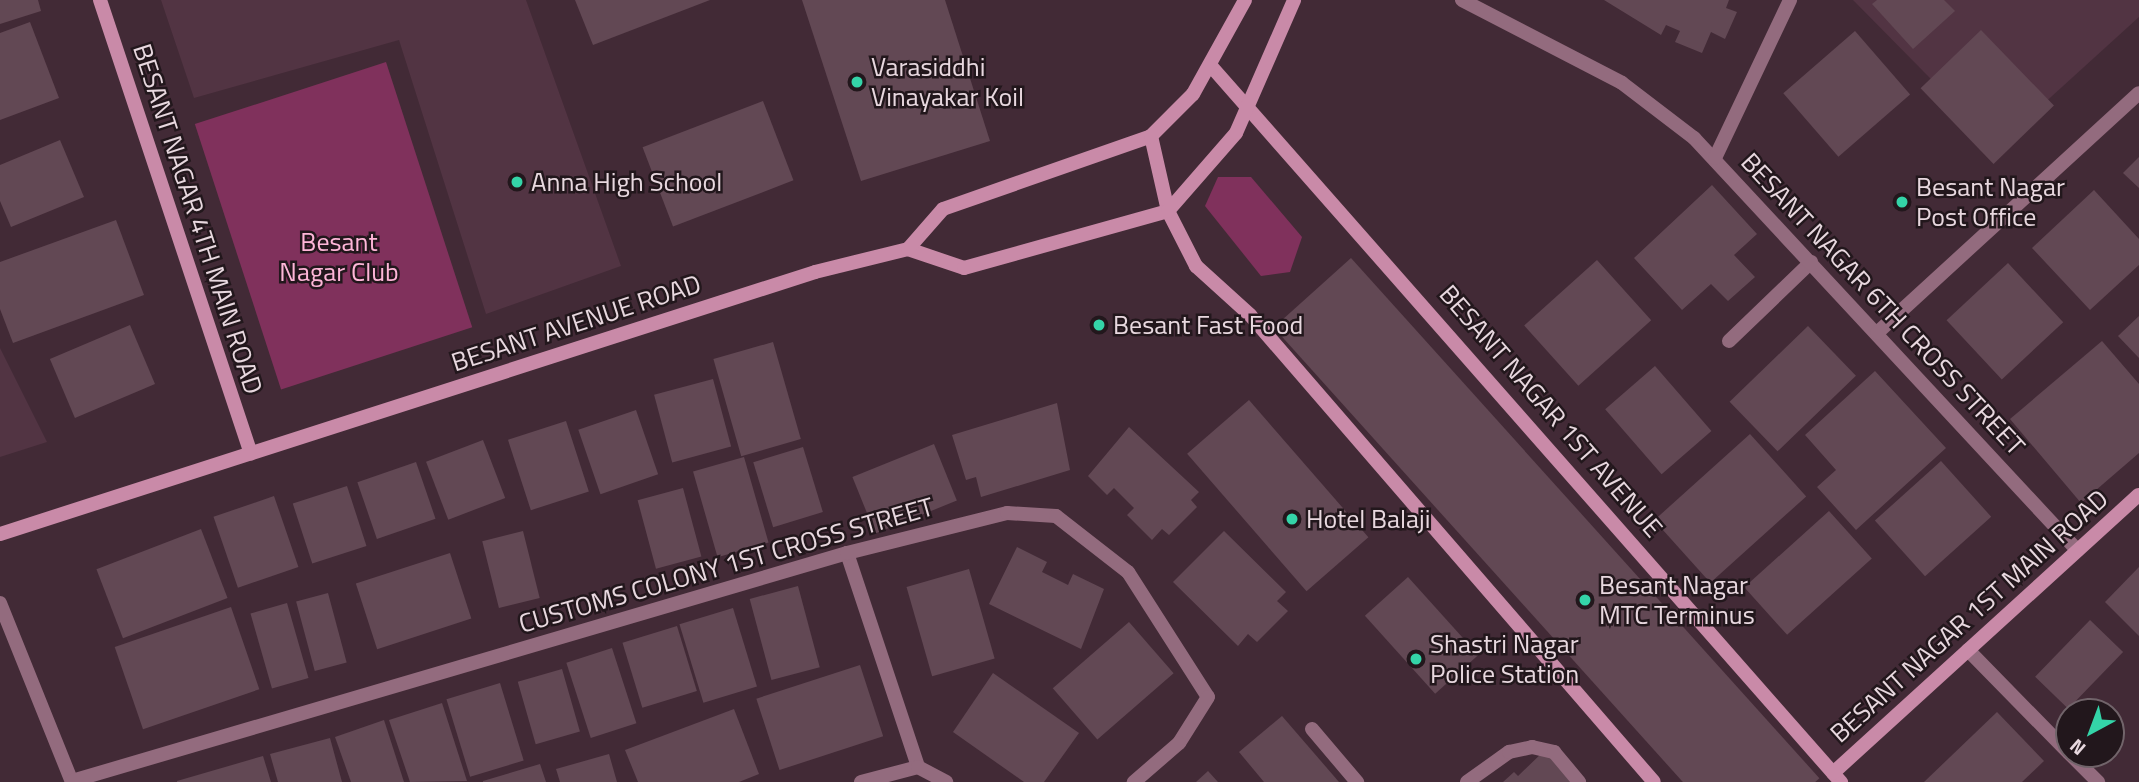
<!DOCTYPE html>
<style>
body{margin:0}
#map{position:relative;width:2139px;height:782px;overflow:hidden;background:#422a36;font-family:"Titillium Web",sans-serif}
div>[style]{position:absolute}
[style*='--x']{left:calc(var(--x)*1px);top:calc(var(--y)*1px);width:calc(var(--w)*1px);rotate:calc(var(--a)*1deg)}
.built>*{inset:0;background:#523443}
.green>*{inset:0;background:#80315c;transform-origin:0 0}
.building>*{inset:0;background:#624854;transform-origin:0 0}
.lane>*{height:14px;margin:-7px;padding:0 7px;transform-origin:7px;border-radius:7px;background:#936b7e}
.street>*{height:14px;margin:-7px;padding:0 7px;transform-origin:7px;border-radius:7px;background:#936b7e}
.secondary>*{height:14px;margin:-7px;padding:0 7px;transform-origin:7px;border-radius:7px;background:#c98aa8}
.dots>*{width:19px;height:19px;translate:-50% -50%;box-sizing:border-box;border:4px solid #22171c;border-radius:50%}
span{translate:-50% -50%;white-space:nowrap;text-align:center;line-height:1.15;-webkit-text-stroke:5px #22171c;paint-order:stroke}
.poi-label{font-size:26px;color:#e8d8df}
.left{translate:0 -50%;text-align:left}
.street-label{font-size:26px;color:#e8d8df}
.park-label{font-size:26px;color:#feb6d8}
.north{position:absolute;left:2055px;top:698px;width:70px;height:70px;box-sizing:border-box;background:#22171c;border:2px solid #71646a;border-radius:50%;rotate:221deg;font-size:19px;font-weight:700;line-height:28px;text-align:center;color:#e8d8df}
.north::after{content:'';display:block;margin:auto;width:24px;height:32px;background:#34d4a8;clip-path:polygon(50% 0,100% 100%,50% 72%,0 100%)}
</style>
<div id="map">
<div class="built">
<div style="clip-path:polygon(161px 0,526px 0,621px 266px,486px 314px,399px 40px,194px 98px)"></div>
<div style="clip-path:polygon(1853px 0,2139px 0,2139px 17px,1997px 146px)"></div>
<div style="clip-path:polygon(0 348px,47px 442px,0 457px)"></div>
</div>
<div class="green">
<div style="left:386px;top:62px;width:279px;height:201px;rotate:72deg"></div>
<div style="clip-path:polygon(1218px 177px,1251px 177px,1302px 237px,1290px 272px,1261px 276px,1205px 206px)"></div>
</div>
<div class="building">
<div style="clip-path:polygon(0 0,38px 0,41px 11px,0 24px)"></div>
<div style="clip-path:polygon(575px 0,710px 0,593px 45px)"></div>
<div style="clip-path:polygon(802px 0,945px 0,990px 141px,861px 181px)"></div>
<div style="clip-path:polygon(1604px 0,1729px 0,1726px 8px,1737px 12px,1725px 39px,1711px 32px,1702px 53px,1675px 42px,1680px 31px,1666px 25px,1661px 35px)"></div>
<div style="clip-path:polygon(1877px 0,1944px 0,1955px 11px,1913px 49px,1872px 4px)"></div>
<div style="clip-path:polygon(30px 22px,59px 98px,0 120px,0 33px)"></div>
<div style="left:1981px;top:30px;width:105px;height:84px;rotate:46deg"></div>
<div style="left:1855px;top:31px;width:84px;height:95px;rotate:49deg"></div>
<div style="left:763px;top:101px;width:85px;height:129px;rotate:69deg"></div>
<div style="clip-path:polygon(60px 140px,84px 197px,11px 227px,0 201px,0 165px)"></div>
<div style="clip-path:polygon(2139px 157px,2139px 188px,2123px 173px)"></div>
<div style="clip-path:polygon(1712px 185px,1757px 234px,1734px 255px,1755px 277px,1728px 301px,1711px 284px,1682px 310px,1634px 258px)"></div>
<div style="clip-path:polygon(2094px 190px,2139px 239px,2139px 265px,2090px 310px,2032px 248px)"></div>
<div style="clip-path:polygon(116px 220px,144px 295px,13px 343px,0 309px,0 262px)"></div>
<div style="left:1351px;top:258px;width:700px;height:104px;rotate:48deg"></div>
<div style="left:1597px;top:260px;width:81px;height:98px;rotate:48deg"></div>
<div style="left:2008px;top:263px;width:81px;height:84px;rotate:47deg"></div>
<div style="clip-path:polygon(2139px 316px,2139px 358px,2118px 336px)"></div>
<div style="left:130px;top:325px;width:64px;height:87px;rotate:67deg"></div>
<div style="left:1808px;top:326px;width:69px;height:109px;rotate:46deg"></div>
<div style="clip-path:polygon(2102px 341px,2139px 384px,2139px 453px,2081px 503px,2010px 419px)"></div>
<div style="left:773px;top:342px;width:101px;height:62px;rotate:74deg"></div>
<div style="left:1655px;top:366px;width:86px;height:66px;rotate:49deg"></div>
<div style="clip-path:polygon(1875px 371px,1946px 448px,1856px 530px,1817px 487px,1836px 470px,1805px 435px)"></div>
<div style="left:713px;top:379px;width:70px;height:61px;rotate:75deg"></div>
<div style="left:1249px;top:400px;width:182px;height:82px;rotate:49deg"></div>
<div style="clip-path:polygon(1057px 403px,1070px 470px,981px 497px,976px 477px,966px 480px,952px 435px)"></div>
<div style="left:636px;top:410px;width:68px;height:61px;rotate:71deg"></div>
<div style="left:566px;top:421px;width:74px;height:61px;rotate:72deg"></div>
<div style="clip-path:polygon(1129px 427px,1199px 492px,1191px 500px,1197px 507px,1169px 535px,1162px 529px,1152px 540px,1127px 515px,1134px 508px,1114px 488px,1107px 495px,1088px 476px)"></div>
<div style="left:1750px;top:434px;width:84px;height:129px;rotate:48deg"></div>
<div style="left:483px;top:440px;width:62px;height:61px;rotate:69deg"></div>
<div style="left:934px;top:444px;width:61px;height:88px;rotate:68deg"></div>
<div style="left:803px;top:447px;width:68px;height:52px;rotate:73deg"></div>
<div style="left:744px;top:457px;width:89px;height:53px;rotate:74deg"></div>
<div style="left:1941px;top:461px;width:75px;height:89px;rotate:48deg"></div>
<div style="left:416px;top:462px;width:60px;height:62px;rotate:71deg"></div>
<div style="left:347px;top:486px;width:63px;height:57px;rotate:72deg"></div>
<div style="left:683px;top:488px;width:71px;height:47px;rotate:75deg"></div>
<div style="left:274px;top:496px;width:75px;height:64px;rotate:71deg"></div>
<div style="left:1829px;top:511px;width:64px;height:114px;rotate:48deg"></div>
<div style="left:201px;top:529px;width:74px;height:112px;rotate:69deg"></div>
<div style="left:523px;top:531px;width:69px;height:42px;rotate:76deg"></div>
<div style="clip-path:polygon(1224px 531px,1286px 592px,1277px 601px,1288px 611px,1257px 642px,1248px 634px,1238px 646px,1173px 582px)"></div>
<div style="clip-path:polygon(1017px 547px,1047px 562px,1042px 572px,1068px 585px,1073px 574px,1104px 589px,1081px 649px,989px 604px)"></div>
<div style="left:450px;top:553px;width:69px;height:99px;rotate:72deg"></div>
<div style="clip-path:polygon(2139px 567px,2139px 636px,2105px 602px)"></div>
<div style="left:969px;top:569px;width:93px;height:65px;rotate:74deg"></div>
<div style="left:1408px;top:577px;width:105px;height:58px;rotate:48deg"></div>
<div style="left:798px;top:586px;width:84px;height:50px;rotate:75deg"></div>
<div style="left:328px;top:593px;width:72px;height:33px;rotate:75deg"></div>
<div style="left:287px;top:603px;width:78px;height:38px;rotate:74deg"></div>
<div style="left:231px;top:607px;width:87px;height:123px;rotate:71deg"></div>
<div style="left:733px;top:608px;width:82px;height:56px;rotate:73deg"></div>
<div style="left:2090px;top:620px;width:46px;height:79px;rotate:44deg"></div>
<div style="left:1129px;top:622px;width:68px;height:101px;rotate:49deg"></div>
<div style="left:677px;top:626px;width:68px;height:57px;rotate:73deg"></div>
<div style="left:612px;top:648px;width:79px;height:48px;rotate:72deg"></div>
<div style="left:860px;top:665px;width:75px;height:109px;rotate:72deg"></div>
<div style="left:562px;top:669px;width:65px;height:46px;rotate:74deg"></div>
<div style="clip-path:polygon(993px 673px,1079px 733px,1044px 782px,1024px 782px,953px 732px)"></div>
<div style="left:500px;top:683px;width:81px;height:56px;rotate:73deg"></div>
<div style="clip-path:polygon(442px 703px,467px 781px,410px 782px,389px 720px)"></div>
<div style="clip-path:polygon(734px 709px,759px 774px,739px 782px,638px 782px,625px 750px)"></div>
<div style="clip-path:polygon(1997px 712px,2044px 761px,2022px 782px,1924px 782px)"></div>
<div style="clip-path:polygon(1282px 716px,1339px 782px,1264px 782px,1239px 752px)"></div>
<div style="clip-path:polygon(384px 720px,404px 782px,351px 782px,335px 737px)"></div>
<div style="clip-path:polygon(330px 738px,342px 782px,278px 782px,270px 754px)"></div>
<div style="clip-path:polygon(1544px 751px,1574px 782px,1503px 782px,1514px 772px,1518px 776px)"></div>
<div style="clip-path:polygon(609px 754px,617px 782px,560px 782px,556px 769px)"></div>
<div style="clip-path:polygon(263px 756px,271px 782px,177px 782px,177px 781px)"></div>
<div style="clip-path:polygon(540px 764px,546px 782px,483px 782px,483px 781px)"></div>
<div style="clip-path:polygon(1208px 771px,1218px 782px,1196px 782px)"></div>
</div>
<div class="lane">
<div style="--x:1729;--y:341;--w:114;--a:-43.9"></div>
<div style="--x:1968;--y:650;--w:144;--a:45.6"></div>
<div style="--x:1312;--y:729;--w:70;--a:49.7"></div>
<div style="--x:2070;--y:754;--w:40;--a:45"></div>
<div style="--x:1467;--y:782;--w:52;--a:-35.5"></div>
<div style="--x:1509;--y:752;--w:24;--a:-12"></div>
<div style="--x:1532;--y:747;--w:23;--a:13"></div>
<div style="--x:1554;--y:752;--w:39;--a:50"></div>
</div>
<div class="street">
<div style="--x:1462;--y:0;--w:180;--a:27.4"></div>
<div style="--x:1622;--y:83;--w:91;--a:37.4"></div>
<div style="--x:1694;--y:138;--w:563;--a:47.09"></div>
<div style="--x:1715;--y:158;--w:175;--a:-64.6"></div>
<div style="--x:1877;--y:333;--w:355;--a:-42.5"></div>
<div style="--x:847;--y:553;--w:225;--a:71.6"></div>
<div style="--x:0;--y:603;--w:193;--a:68.1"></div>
<div style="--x:72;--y:781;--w:808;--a:-16.39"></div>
<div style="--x:847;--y:553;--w:165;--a:-14"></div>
<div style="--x:1007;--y:513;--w:49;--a:3.5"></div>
<div style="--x:1056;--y:516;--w:91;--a:37.9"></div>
<div style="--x:1128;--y:572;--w:148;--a:57.4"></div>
<div style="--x:1208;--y:697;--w:54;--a:122.2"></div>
<div style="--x:1179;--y:743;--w:60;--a:139.1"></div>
<div style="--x:861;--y:782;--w:59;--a:-14.7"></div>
<div style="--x:918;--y:767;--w:32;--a:28"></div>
</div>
<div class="secondary">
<div style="--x:100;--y:0;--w:478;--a:71.6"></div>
<div style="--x:1211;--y:66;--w:954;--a:48.66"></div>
<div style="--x:1151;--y:136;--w:77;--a:77.2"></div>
<div style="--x:1168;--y:211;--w:62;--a:63"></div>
<div style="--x:1196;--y:266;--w:73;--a:42.2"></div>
<div style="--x:1250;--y:315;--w:617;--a:49.14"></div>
<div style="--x:908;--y:249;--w:59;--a:18.7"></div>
<div style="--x:964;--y:268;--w:212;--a:-15.6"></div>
<div style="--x:1168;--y:211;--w:103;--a:-48.9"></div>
<div style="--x:1236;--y:133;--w:145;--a:-66.4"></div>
<div style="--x:0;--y:534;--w:856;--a:-17.82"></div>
<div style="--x:815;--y:272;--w:96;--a:-13.9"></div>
<div style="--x:908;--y:249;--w:53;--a:-48.8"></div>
<div style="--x:943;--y:209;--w:220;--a:-19.3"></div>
<div style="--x:1151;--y:136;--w:59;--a:-45"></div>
<div style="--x:1193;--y:94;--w:107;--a:-61"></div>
<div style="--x:1833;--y:773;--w:413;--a:-42.3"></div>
</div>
<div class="dots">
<div style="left:857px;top:82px;background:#34d4a8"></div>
<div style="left:517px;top:182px;background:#34d4a8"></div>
<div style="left:1902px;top:202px;background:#34d4a8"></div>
<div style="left:1099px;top:325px;background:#34d4a8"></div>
<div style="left:1292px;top:519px;background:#34d4a8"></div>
<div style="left:1585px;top:600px;background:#34d4a8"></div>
<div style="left:1416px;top:659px;background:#34d4a8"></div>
</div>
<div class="poi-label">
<span class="left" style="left:871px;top:82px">Varasiddhi<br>Vinayakar Koil</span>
<span class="left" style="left:531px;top:182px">Anna High School</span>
<span class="left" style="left:1916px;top:202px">Besant Nagar<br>Post Office</span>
<span class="left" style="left:1113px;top:325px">Besant Fast Food</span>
<span class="left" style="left:1306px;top:519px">Hotel Balaji</span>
<span class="left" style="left:1599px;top:600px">Besant Nagar<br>MTC Terminus</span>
<span class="left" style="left:1430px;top:659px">Shastri Nagar<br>Police Station</span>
</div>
<div class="street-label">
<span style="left:198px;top:219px;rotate:72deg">BESANT NAGAR 4TH MAIN ROAD</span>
<span style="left:1883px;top:304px;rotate:47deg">BESANT NAGAR 6TH CROSS STREET</span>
<span style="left:576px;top:323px;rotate:-18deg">BESANT AVENUE ROAD</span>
<span style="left:1551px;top:411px;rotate:49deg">BESANT NAGAR 1ST AVENUE</span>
<span style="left:726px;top:565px;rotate:-16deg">CUSTOMS COLONY 1ST CROSS STREET</span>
<span style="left:1969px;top:616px;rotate:-42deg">BESANT NAGAR 1ST MAIN ROAD</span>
</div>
<div class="park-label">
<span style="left:339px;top:257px">Besant<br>Nagar Club</span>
</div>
<div class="north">N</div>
</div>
